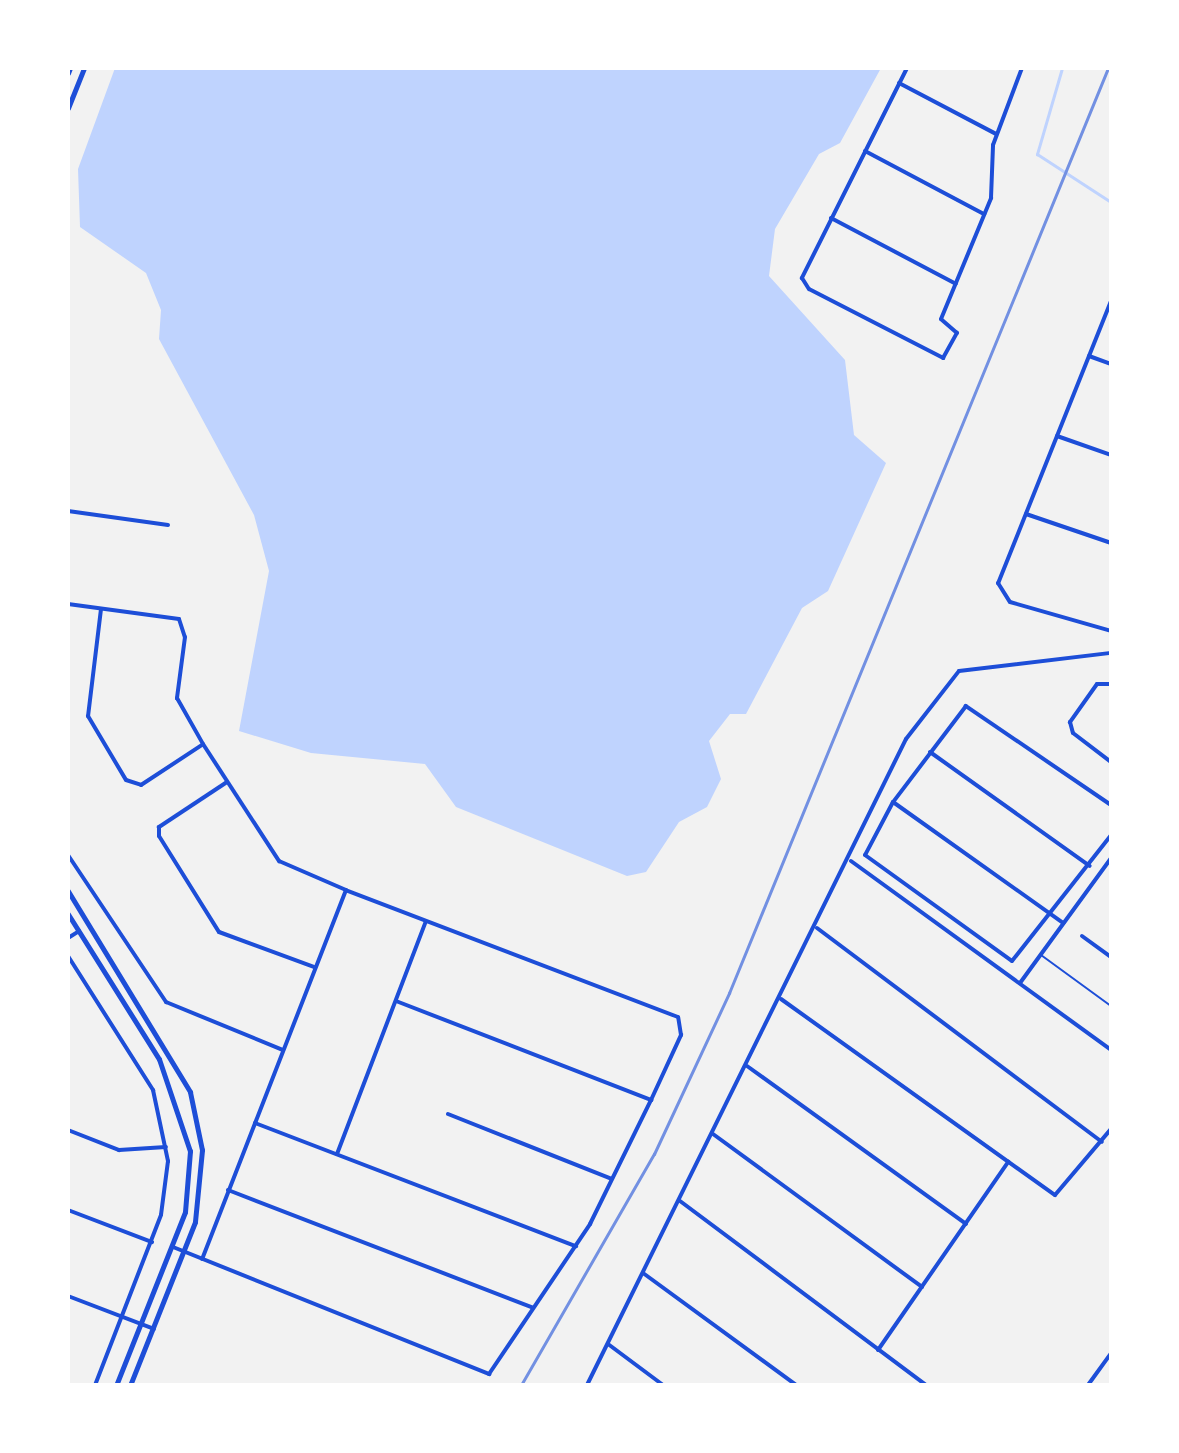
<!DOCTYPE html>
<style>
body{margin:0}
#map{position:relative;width:1179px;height:1453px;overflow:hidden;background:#f2f2f2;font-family:"DM Sans",sans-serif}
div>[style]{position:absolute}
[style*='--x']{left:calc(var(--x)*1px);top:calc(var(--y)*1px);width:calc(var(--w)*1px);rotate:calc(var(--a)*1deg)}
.water>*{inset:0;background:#bfd3fe}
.stream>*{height:3px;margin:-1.5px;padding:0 1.5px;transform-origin:1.5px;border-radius:1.5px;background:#bfd3fe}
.service>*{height:2px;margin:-1px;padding:0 1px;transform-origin:1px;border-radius:1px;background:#1d4ed8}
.minor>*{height:4px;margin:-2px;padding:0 2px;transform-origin:2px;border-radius:2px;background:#1d4ed8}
.tertiary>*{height:5px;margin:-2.5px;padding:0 2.5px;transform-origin:2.5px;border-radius:2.5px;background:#1d4ed8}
.rail>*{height:3px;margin:-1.5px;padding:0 1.5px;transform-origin:1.5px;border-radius:1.5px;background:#7290e2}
span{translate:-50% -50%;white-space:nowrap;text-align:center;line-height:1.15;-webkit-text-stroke:6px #fff;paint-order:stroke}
.frame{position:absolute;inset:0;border:70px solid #fff;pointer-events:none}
</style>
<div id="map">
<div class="water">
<div style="clip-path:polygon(115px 68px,881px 68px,840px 143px,819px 154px,775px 229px,769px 276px,845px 360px,854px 435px,886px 463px,828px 591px,802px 608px,746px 714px,730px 714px,709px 741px,721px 779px,707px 807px,679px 822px,646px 872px,627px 876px,456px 807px,425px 764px,311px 753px,239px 731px,269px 571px,254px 515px,159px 339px,161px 310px,146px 273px,80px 227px,78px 169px)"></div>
</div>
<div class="stream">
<div style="--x:1062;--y:68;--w:90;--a:106.2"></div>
<div style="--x:1037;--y:154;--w:88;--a:33"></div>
</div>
<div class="service">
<div style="--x:1041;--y:955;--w:87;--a:36.1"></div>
</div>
<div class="minor">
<div style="--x:907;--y:68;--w:235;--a:116.6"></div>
<div style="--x:802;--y:278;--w:13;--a:58"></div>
<div style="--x:809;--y:289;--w:151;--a:27.2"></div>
<div style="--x:943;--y:358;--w:29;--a:-61"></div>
<div style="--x:957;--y:333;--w:21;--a:-139"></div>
<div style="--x:941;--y:319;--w:131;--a:-67.5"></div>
<div style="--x:991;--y:198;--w:53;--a:-87.8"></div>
<div style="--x:993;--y:145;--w:82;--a:-69.4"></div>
<div style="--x:899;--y:83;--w:110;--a:27.7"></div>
<div style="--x:865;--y:151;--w:135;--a:27.9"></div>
<div style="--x:831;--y:218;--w:141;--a:27.8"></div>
<div style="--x:1111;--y:301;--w:304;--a:111.8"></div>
<div style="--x:998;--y:583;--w:22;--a:58"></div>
<div style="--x:1010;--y:602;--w:105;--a:16"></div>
<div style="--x:1089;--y:356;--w:23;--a:20"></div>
<div style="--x:1057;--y:436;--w:57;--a:19.4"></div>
<div style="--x:68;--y:511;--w:101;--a:8"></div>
<div style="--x:1026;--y:514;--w:90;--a:18.8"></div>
<div style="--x:68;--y:604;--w:112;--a:7.7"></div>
<div style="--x:179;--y:619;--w:19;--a:72"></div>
<div style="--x:185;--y:637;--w:62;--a:97.5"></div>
<div style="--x:177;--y:698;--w:53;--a:60.5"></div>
<div style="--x:203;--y:744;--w:140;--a:57"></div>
<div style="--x:279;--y:861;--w:73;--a:23.4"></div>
<div style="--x:346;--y:890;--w:396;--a:111.3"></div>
<div style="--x:101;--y:609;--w:108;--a:96.9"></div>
<div style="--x:88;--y:716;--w:74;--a:59.3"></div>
<div style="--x:126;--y:780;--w:16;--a:18"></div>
<div style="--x:141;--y:785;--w:73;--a:-33.3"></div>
<div style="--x:1111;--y:684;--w:14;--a:180"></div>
<div style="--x:1097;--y:684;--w:47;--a:125.4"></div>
<div style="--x:1070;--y:722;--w:11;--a:75"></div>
<div style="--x:1073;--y:733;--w:48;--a:37.3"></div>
<div style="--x:930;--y:752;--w:196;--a:35.5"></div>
<div style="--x:227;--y:782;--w:82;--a:146.5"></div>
<div style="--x:159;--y:827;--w:9;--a:90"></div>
<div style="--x:159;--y:836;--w:113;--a:58"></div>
<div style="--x:219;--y:932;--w:101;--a:20.2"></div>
<div style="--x:893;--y:802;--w:209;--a:35.4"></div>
<div style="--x:1111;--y:805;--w:176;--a:-145.7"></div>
<div style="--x:966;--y:706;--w:121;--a:127.2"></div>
<div style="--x:893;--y:802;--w:60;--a:117.8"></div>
<div style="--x:865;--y:855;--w:181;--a:35.8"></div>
<div style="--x:1012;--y:961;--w:160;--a:-51.8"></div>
<div style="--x:68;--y:855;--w:177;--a:56.3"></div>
<div style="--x:166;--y:1002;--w:126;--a:22.3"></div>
<div style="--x:851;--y:861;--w:321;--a:36"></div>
<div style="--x:817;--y:928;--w:356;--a:36.9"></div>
<div style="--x:1082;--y:936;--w:36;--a:36"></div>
<div style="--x:68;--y:938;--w:13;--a:-32"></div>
<div style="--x:68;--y:956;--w:159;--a:57.6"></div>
<div style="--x:153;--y:1090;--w:73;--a:78.1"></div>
<div style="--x:168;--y:1161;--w:54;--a:97.4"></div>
<div style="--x:161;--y:1215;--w:182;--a:111.2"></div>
<div style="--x:1020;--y:983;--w:155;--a:-53.9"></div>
<div style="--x:781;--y:999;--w:337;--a:35.6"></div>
<div style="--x:1055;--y:1195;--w:87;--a:-49.7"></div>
<div style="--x:396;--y:1001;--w:274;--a:21.2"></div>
<div style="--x:747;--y:1066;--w:270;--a:35.8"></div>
<div style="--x:448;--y:1114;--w:176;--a:21.6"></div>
<div style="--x:255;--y:1123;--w:344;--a:21"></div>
<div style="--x:68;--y:1130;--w:55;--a:21.4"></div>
<div style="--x:119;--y:1150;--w:47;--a:-3.7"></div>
<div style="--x:713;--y:1134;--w:259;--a:36.2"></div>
<div style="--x:337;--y:1154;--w:249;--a:-69.1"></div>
<div style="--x:228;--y:1190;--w:326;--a:21.1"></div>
<div style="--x:680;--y:1201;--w:307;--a:36.8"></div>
<div style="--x:68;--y:1210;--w:90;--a:20.9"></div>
<div style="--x:173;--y:1247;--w:341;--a:21.9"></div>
<div style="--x:489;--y:1374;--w:181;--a:-56"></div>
<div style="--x:590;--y:1224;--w:138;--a:-63.8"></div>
<div style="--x:651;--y:1100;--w:72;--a:-65.2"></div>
<div style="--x:681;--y:1035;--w:18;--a:-99"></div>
<div style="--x:678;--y:1017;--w:355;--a:-159.1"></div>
<div style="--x:643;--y:1273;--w:190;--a:36.2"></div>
<div style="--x:68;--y:1296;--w:92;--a:21"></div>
<div style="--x:608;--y:1344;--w:69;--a:36.7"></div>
<div style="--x:878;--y:1350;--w:229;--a:-55.3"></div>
<div style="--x:587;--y:1385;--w:720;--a:-63.72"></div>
<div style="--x:906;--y:739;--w:86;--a:-52.1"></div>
<div style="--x:959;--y:671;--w:153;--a:-6.8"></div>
<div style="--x:1088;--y:1385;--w:39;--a:-54"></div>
</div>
<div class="tertiary">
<div style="--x:68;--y:73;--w:5;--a:-68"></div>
<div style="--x:68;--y:108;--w:43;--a:-68.2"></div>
<div style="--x:68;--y:891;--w:235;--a:58.7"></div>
<div style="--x:190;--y:1092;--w:59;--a:78.3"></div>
<div style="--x:202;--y:1150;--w:72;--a:95.6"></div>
<div style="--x:195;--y:1222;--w:175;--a:111.7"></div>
<div style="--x:68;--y:914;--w:171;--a:57.9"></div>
<div style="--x:159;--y:1059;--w:97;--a:71.4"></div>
<div style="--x:190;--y:1151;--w:61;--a:94.7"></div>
<div style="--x:185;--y:1212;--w:186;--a:111.7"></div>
</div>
<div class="rail">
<div style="--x:521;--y:1385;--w:267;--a:-60.1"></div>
<div style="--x:654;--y:1154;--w:178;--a:-65"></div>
<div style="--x:729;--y:993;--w:1000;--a:-67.72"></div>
</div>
<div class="frame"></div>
</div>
